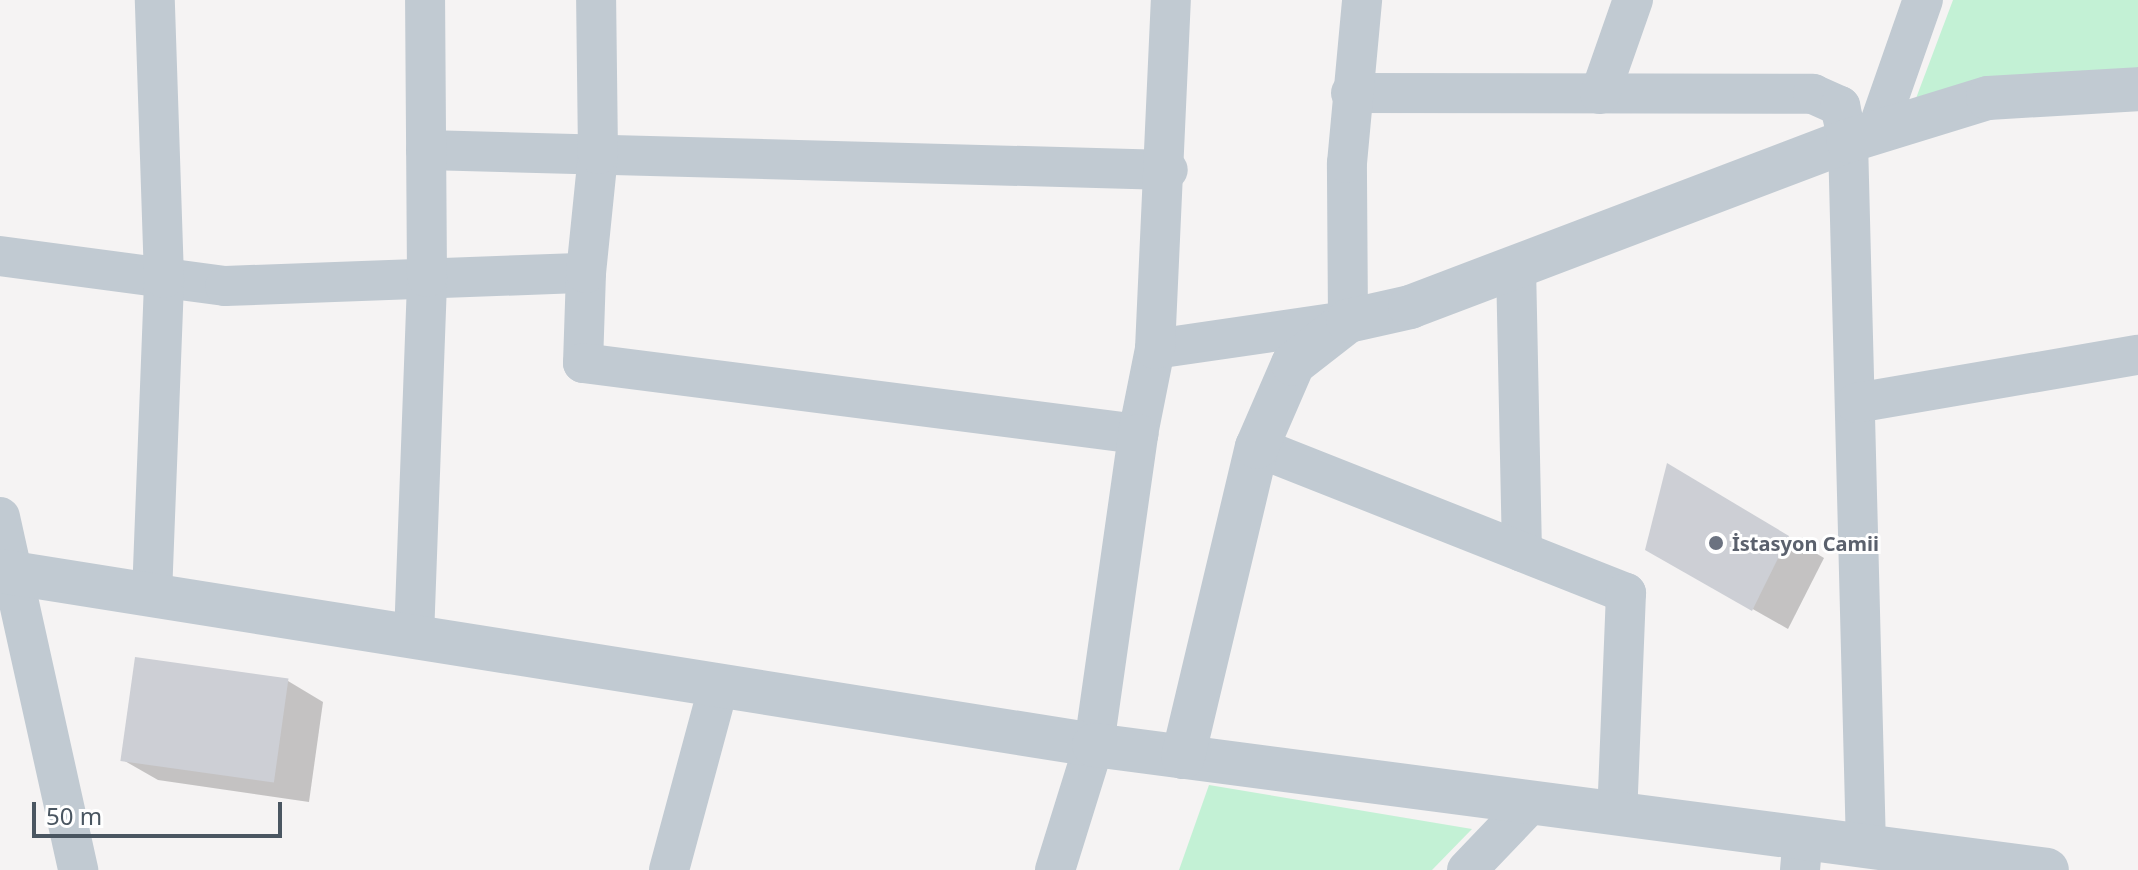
<!DOCTYPE html>
<meta charset="utf-8">
<style>
body{margin:0}
#map{position:relative;width:2138px;height:870px;overflow:hidden;background:#f5f3f3;font-family:"Noto Sans",sans-serif}
div>[style]{position:absolute}
[style*='--x']{left:calc(var(--x)*1px);top:calc(var(--y)*1px);width:calc(var(--w)*1px);rotate:calc(var(--a)*1deg)}
.green>*{inset:0;background:#c3f1d5}
.shadow>*{inset:0;background:#0003}
.building>*{inset:0;background:#cdcfd5;transform-origin:0 0}
.minor>*{height:40px;margin:-20px;padding:0 20px;transform-origin:20px;border-radius:20px;background:#c1cad2}
.tertiary>*{height:44px;margin:-22px;padding:0 22px;transform-origin:22px;border-radius:22px;background:#c1cad2}
.dots>*{width:22px;height:22px;translate:-50% -50%;box-sizing:border-box;border:4px solid #fff;border-radius:50%}
span{translate:-50% -50%;white-space:nowrap;text-align:center;line-height:1.15;-webkit-text-stroke:6px #fff;paint-order:stroke}
.worship-label{font-size:20px;color:#5b616d;font-weight:700}
.left{translate:0 -50%;text-align:left}
.scale{position:absolute;left:32px;top:802px;width:250px;height:36px;box-sizing:border-box;border:4px solid #4a5661;border-top:0;padding-left:10px;font-size:24px;line-height:28px;white-space:nowrap;color:#4a5661;-webkit-text-stroke:6px #fff;paint-order:stroke}
</style>
<div id="map">
<div class="green">
<div style="clip-path:polygon(1953px 0,2138px 0,2138px 74px,1915px 101px)"></div>
<div style="clip-path:polygon(1209px 785px,1472px 829px,1432px 870px,1179px 870px)"></div>
</div>
<div class="shadow">
<div style="clip-path:polygon(1668px 466px,1824px 558px,1788px 629px,1647px 549px)"></div>
<div style="clip-path:polygon(137px 660px,288px 681px,323px 702px,309px 802px,158px 780px,123px 760px)"></div>
</div>
<div class="building">
<div style="clip-path:polygon(1667px 463px,1789px 536px,1752px 611px,1645px 550px)"></div>
<div style="left:135px;top:657px;width:155px;height:105px;rotate:8deg"></div>
</div>
<div class="minor">
<div style="--x:1351;--y:93;--w:462;--a:0.1"></div>
<div style="--x:1813;--y:94;--w:30;--a:24"></div>
<div style="--x:1840;--y:106;--w:36;--a:77"></div>
<div style="--x:1848;--y:141;--w:705;--a:88.54"></div>
<div style="--x:1600;--y:94;--w:100;--a:-70.7"></div>
<div style="--x:1877;--y:131;--w:139;--a:-70.7"></div>
<div style="--x:426;--y:150;--w:742;--a:1.54"></div>
<div style="--x:0;--y:256;--w:227;--a:7.6"></div>
<div style="--x:225;--y:286;--w:361;--a:-2.1"></div>
<div style="--x:586;--y:273;--w:90;--a:91.9"></div>
<div style="--x:583;--y:363;--w:560;--a:7.29"></div>
<div style="--x:1138;--y:434;--w:87;--a:-78.7"></div>
<div style="--x:1155;--y:349;--w:195;--a:-8.3"></div>
<div style="--x:1348;--y:321;--w:158;--a:-90.4"></div>
<div style="--x:1347;--y:163;--w:164;--a:-84.7"></div>
<div style="--x:1516;--y:266;--w:286;--a:88.8"></div>
<div style="--x:586;--y:273;--w:120;--a:-84.2"></div>
<div style="--x:598;--y:154;--w:154;--a:-90.7"></div>
<div style="--x:1155;--y:349;--w:349;--a:-87.4"></div>
<div style="--x:1856;--y:403;--w:286;--a:-9.7"></div>
<div style="--x:1257;--y:447;--w:397;--a:21.6"></div>
<div style="--x:1626;--y:593;--w:221;--a:92.3"></div>
<div style="--x:0;--y:517;--w:362;--a:77.5"></div>
<div style="--x:152;--y:595;--w:317;--a:-87.8"></div>
<div style="--x:164;--y:278;--w:278;--a:-91.9"></div>
<div style="--x:414;--y:637;--w:360;--a:-87.9"></div>
<div style="--x:427;--y:277;--w:277;--a:-90.4"></div>
<div style="--x:669;--y:870;--w:192;--a:-74.9"></div>
<div style="--x:1055;--y:870;--w:131;--a:-72.7"></div>
<div style="--x:1094;--y:745;--w:314;--a:-81.9"></div>
<div style="--x:1467;--y:870;--w:93;--a:-46.3"></div>
<div style="--x:1800;--y:870;--w:32;--a:-85"></div>
</div>
<div class="tertiary">
<div style="--x:0;--y:571;--w:1108;--a:9.04"></div>
<div style="--x:1094;--y:745;--w:961;--a:7.47"></div>
<div style="--x:1183;--y:757;--w:319;--a:-76.6"></div>
<div style="--x:1257;--y:447;--w:90;--a:-66.6"></div>
<div style="--x:1293;--y:364;--w:70;--a:-38"></div>
<div style="--x:1348;--y:321;--w:64;--a:-12.7"></div>
<div style="--x:1410;--y:307;--w:468;--a:-20.8"></div>
<div style="--x:1848;--y:141;--w:146;--a:-17.1"></div>
<div style="--x:1988;--y:98;--w:150;--a:-3.4"></div>
</div>
<div class="dots">
<div style="left:1716px;top:543px;background:#6b7280"></div>
</div>
<div class="worship-label">
<span class="left" style="left:1732px;top:543px">İstasyon Camii</span>
</div>
<div class="scale">50 m</div>
</div>
